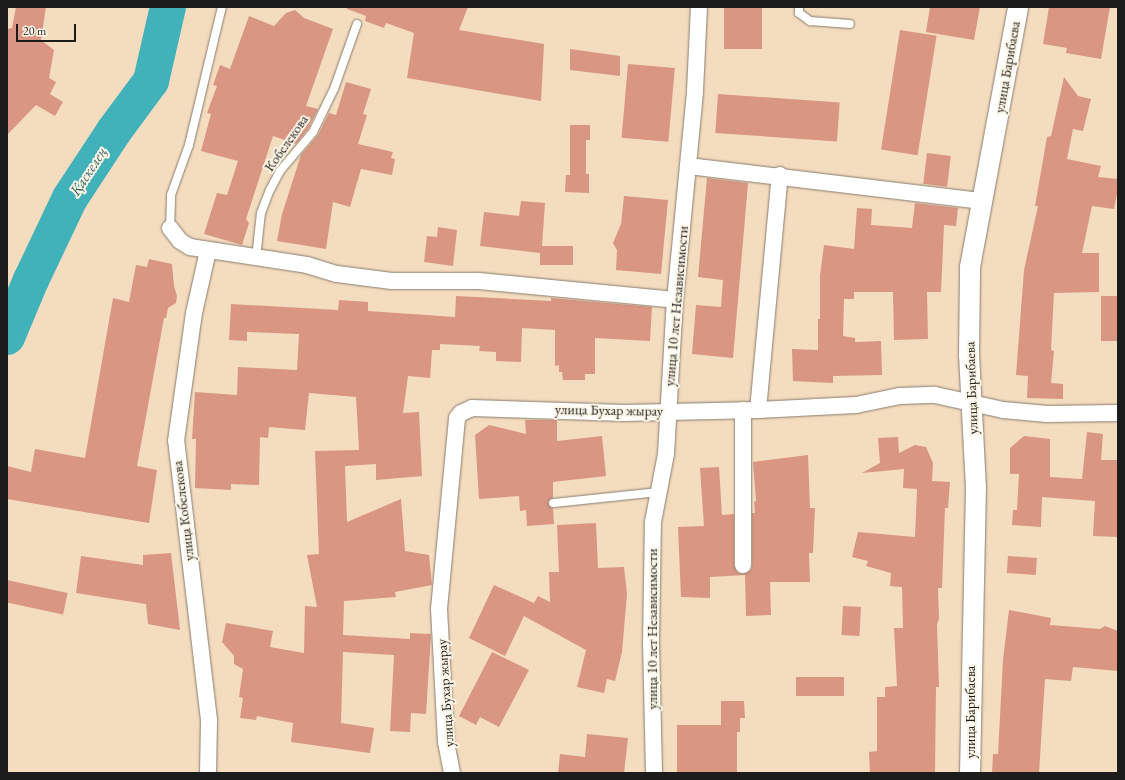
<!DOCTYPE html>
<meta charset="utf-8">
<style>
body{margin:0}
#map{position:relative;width:1125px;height:780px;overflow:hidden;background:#f4dcbf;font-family:"EB Garamond",serif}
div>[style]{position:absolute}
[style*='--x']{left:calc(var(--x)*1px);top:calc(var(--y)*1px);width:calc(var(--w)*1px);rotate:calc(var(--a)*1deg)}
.river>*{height:36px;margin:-18px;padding:0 18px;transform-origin:18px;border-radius:18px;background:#41b2ba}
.building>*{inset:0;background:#d89683;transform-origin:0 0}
.roads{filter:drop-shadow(0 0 1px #887c6e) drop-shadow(0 0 1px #887c6e)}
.service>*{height:8px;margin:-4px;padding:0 4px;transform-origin:4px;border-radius:4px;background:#fff}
.minor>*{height:16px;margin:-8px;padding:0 8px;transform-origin:8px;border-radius:8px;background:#fff}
.tertiary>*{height:20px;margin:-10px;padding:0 10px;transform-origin:10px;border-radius:10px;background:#fff}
span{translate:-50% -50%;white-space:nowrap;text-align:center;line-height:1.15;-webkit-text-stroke:4px #fcf5e5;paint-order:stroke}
.street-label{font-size:14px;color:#1c1c1c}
.water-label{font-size:15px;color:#2d6063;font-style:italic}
.frame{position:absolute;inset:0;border:8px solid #1c1c1c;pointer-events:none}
.scale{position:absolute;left:16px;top:24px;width:60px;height:18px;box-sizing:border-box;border:2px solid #1c1c1c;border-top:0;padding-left:5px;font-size:12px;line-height:14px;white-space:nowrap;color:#1c1c1c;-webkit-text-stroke:3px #fcf5e5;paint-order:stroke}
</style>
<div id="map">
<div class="river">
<div style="--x:7;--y:337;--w:62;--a:-67.2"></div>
<div style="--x:31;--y:280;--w:91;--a:-64.6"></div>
<div style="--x:70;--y:198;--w:80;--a:-56.7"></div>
<div style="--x:114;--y:131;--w:62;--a:-53.5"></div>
<div style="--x:151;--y:81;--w:76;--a:-77.1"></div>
</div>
<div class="building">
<div style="clip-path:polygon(16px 7px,46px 7px,41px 40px,54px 50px,49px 78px,56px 82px,50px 94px,63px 102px,55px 116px,36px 105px,7px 135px,7px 29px,12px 28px)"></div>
<div style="clip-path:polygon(347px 7px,468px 7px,459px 30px,544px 44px,541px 101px,407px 78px,414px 33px,386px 23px,384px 28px,365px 21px,366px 16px,347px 9px)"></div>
<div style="left:724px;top:7px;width:38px;height:42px"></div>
<div style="clip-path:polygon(930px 7px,980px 7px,974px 40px,926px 32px)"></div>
<div style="clip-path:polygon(1049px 7px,1110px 7px,1101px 59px,1066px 53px,1067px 48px,1043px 44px)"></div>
<div style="clip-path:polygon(295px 10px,304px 18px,333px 29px,306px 106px,318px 109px,308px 129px,296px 144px,273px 136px,246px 219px,249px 223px,242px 245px,204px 234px,217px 193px,227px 195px,238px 161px,201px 151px,211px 114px,207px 113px,217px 86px,213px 85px,220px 65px,230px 69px,249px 16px,274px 26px,286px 13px)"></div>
<div style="left:900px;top:30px;width:37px;height:121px;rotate:9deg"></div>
<div style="clip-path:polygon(570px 49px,620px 56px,620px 76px,570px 70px)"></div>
<div style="left:628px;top:64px;width:47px;height:74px;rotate:5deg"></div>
<div style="clip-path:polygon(1064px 77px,1078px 96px,1091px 99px,1083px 131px,1073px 129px,1067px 159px,1101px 166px,1098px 177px,1118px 179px,1118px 189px,1114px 209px,1092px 206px,1082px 253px,1099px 253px,1099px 292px,1054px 293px,1051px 350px,1054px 351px,1051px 383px,1063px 384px,1063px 399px,1027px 398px,1028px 376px,1016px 375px,1024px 270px,1038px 206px,1035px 206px,1047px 137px,1051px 136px)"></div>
<div style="clip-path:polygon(346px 82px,371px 89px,363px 114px,367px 115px,358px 144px,393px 152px,391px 158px,395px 159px,392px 175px,361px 169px,350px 207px,333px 202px,326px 249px,277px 241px,282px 214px,301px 155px,318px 135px,329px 113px,336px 115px)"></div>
<div style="left:718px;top:94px;width:122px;height:39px;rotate:4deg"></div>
<div style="clip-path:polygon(570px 125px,590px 125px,590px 140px,586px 140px,586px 174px,589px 174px,589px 193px,565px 192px,566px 175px,570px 175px)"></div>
<div style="left:927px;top:153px;width:24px;height:31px;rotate:7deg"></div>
<div style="clip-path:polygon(707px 178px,748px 183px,733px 358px,692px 354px,696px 305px,721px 307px,723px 280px,698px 277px)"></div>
<div style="clip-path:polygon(624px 196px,668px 200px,661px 274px,616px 270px,617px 250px,613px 243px,621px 224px)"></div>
<div style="clip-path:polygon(521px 201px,545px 203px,542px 246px,573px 246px,573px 265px,540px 265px,540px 253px,480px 246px,484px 212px,519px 216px)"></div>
<div style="clip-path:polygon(915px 203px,958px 208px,956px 226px,944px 225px,941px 292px,927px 292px,928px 339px,894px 340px,893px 292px,854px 292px,854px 299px,844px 299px,843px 336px,855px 338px,855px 342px,881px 341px,882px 375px,833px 376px,833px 383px,793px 381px,792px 349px,818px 350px,818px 319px,820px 319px,820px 276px,824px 245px,854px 249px,857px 208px,872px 209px,871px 225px,912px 228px)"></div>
<div style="clip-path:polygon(438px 227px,457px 230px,453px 266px,424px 262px,427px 236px,437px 237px)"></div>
<div style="clip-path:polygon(149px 259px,172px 264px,174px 286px,177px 296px,176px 303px,168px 308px,166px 318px,164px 318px,137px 466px,157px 470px,149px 523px,7px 499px,7px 466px,31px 472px,35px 449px,85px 458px,113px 298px,129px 302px,136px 265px,147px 267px)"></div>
<div style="clip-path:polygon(456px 296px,551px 301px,551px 298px,652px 307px,650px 341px,595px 338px,595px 374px,585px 374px,585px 380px,563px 380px,562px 372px,559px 372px,559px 365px,555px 366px,555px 330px,522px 328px,521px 362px,496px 361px,496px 352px,479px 351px,480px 346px,440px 344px,440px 350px,432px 350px,430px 378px,408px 376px,403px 413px,419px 412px,422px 476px,376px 480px,376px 464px,345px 466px,347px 522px,401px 499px,405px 551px,429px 555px,432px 585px,395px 592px,396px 597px,344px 601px,343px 635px,410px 639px,410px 633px,431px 634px,426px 714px,411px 713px,410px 732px,390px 731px,394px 655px,343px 652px,341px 723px,374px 728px,370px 753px,291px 742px,293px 723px,257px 716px,256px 720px,240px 718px,243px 698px,239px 697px,243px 669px,234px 664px,234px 656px,222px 642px,226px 623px,273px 631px,270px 647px,304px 653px,305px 606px,317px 607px,307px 555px,319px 554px,315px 451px,359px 450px,356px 397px,309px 393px,305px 430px,269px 427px,268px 438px,260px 437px,259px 485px,231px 484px,231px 490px,195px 488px,196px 439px,192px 439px,195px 392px,237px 395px,238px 367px,297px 370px,299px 334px,247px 332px,247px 341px,229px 340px,231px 304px,338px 310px,339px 300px,368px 302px,368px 311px,455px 317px)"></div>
<div style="left:1101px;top:296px;width:17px;height:45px"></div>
<div style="clip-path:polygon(525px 420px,557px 420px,557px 441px,602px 436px,606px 476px,553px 482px,553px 498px,548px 503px,553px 508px,554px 524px,527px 526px,526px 510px,520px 511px,519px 496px,479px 499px,475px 435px,489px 425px,526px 434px)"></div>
<div style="clip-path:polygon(1087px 432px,1103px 434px,1101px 460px,1118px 460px,1118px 537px,1093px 536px,1095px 501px,1042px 497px,1041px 527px,1012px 525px,1013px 510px,1017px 510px,1019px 474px,1010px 474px,1010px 448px,1024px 436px,1050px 439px,1050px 477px,1082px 479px)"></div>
<div style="clip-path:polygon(898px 437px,899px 453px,915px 445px,926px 447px,933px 463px,932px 481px,950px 482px,948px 508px,945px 508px,942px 588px,938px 588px,939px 619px,937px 624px,939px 687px,936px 687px,935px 773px,870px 773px,869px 752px,877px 751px,877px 697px,885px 697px,885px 687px,897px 686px,894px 628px,903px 628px,902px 587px,890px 586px,891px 573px,866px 566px,868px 561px,852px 557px,858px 532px,915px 537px,917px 489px,903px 488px,904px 469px,862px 473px,880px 463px,878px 438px)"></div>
<div style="clip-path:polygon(808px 455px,810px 508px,815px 508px,813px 553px,809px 553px,810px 582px,770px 582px,771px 615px,746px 616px,745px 575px,710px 577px,710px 598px,681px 597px,678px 527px,704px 526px,700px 468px,719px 467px,722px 515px,734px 514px,734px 565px,738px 573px,743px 574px,751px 570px,752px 565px,752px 513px,755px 513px,754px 502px,756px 501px,753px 462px)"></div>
<div style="clip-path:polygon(596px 523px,598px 568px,624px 567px,627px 594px,622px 652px,615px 681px,607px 679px,604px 693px,577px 687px,586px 650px,524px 616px,505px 656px,469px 638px,494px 585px,534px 603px,538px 596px,550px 602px,549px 572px,559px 572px,557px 525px)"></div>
<div style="clip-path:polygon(171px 553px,180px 630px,148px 624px,146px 604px,76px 593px,81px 556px,143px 565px,143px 555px)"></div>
<div style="left:1008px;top:556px;width:29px;height:17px;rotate:4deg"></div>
<div style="left:7px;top:580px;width:62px;height:22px;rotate:12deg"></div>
<div style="left:843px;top:606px;width:18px;height:29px;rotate:3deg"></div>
<div style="clip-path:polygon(1009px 610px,1051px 618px,1050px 625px,1100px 629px,1105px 626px,1118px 631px,1118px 671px,1073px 667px,1071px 681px,1045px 679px,1039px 773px,992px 773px,993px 754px,998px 754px,1003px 660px)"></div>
<div style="clip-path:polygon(492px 652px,529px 670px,499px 727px,480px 717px,476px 725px,459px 716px)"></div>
<div style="left:796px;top:677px;width:48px;height:19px"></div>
<div style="clip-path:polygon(721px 701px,744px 701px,745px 718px,740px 718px,740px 732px,737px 732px,737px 773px,677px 773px,677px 725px,721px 725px)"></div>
<div style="clip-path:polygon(587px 734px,628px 738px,624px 773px,558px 773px,560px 754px,585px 757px)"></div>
</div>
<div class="roads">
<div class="service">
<div style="--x:799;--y:7;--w:6;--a:90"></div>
<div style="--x:799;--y:13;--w:14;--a:36"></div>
<div style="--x:810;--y:21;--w:40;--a:4.3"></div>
<div style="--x:170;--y:228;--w:33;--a:-88"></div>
<div style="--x:171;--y:195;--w:53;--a:-70.2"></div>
<div style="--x:189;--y:145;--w:142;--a:-76.6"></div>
<div style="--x:256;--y:258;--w:45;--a:-83.7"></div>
<div style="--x:261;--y:213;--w:25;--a:-69"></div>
<div style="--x:270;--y:190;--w:21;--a:-62"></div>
<div style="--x:280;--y:171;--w:51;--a:-49.8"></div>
<div style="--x:313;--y:132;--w:48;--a:-64"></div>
<div style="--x:334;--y:89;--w:69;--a:-70.5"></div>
<div style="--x:553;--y:503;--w:107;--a:-5.9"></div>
</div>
<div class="minor">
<div style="--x:688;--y:166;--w:297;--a:6.8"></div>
<div style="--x:170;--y:228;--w:16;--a:52"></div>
<div style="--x:180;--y:241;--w:12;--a:31"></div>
<div style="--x:190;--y:247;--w:118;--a:8.7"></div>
<div style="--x:307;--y:265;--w:31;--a:17"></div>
<div style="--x:337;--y:274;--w:55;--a:7.3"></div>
<div style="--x:392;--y:281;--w:87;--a:0"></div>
<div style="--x:479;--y:281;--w:197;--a:5.5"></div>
<div style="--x:758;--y:410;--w:236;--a:-84.7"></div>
<div style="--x:743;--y:565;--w:155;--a:-90"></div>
<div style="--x:208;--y:773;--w:53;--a:-88.9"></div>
<div style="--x:209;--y:720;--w:281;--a:-96.7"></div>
<div style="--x:176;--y:441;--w:129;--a:-82"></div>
<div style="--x:194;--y:313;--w:64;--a:-77.3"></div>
<div style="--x:452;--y:773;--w:32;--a:-101"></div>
<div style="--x:446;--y:742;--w:133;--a:-93"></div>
<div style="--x:439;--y:609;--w:192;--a:-84.6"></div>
<div style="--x:457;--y:418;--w:6;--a:-51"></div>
<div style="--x:461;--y:413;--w:12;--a:-24"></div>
<div style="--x:472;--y:408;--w:152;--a:1.9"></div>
<div style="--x:624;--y:413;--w:134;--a:-1.3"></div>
<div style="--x:758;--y:410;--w:98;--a:-2.9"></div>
<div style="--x:856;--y:405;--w:45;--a:-11.6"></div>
<div style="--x:900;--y:396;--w:35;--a:-2"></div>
<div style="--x:935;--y:395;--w:70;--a:12.4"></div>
<div style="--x:1003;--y:410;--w:44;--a:5.2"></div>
<div style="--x:1047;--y:414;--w:71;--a:-0.8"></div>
<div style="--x:654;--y:773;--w:129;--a:-91.3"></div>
<div style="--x:651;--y:644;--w:122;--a:-89.1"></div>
<div style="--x:653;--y:522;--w:69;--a:-79.2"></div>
<div style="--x:666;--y:454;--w:154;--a:-86.7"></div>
<div style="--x:675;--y:300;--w:210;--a:-84.5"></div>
<div style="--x:695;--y:91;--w:84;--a:-87.3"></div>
</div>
<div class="tertiary">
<div style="--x:970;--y:773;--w:285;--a:-88.8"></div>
<div style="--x:976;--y:488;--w:133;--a:-93"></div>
<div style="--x:969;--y:355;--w:88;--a:-89.3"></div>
<div style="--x:970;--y:267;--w:264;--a:-79.5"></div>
</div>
</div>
<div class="street-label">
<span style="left:1007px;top:67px;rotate:-80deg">улица Барибаева</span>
<span style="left:286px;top:143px;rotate:-55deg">Кобелекова</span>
<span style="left:676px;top:306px;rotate:-85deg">улица 10 лет Независимости</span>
<span style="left:971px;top:388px;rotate:-92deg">улица Барибаева</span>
<span style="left:609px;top:410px;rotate:1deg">улица Бухар жырау</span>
<span style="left:183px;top:511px;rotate:-97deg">улица Кобелекова</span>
<span style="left:652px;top:629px;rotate:-90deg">улица 10 лет Независимости</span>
<span style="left:445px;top:693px;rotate:-94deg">улица Бухар жырау</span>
<span style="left:970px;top:712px;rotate:-90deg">улица Барибаева</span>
</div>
<div class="water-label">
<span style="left:88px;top:171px;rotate:-57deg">Қаскелең</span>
</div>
<div class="frame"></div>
<div class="scale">20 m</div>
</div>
